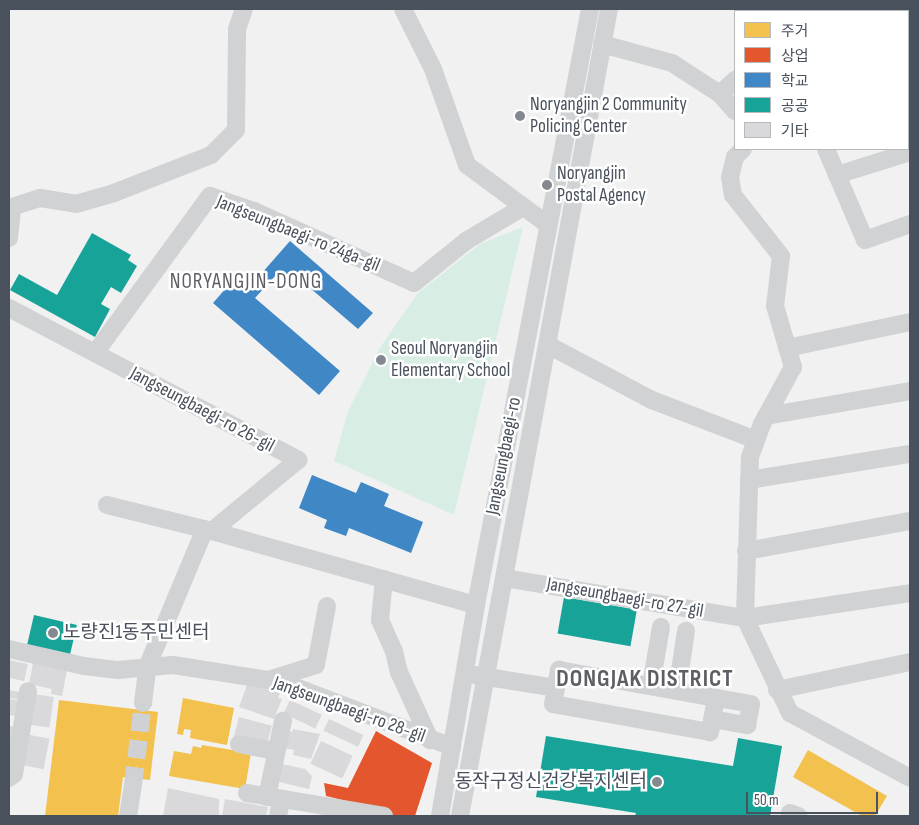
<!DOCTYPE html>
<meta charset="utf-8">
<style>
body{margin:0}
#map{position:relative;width:919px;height:825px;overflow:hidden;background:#f1f1f1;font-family:"Sofia Sans Condensed","Noto Sans KR",sans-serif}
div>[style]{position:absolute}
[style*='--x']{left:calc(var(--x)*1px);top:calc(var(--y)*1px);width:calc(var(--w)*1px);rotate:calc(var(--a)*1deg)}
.green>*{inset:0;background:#d8eee4}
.homes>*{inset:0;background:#f2c14e}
.shops>*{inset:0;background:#e4572e}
.schools>*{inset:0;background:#3f88c5}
.public>*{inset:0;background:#17a398;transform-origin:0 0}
.building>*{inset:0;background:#d9d9db;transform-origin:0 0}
.minor-tunnel>*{height:18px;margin-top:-9px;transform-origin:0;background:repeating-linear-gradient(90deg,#cfd1d3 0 18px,transparent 0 27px)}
.minor>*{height:18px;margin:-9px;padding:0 9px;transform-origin:9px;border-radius:9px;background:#d0d2d4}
.dots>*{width:14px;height:14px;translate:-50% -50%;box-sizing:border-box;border:2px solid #fff;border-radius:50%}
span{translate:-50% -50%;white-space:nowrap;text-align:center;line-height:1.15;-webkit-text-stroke:5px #fff;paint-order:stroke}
.poi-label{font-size:19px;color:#49515c}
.left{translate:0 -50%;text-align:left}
.right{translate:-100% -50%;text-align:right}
.street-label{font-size:19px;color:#49515c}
.quarter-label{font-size:21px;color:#5d5f65;letter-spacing:1px}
.district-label{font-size:24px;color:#5d5f65;font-weight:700;letter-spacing:1px}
.frame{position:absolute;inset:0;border:10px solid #49515c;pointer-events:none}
.legend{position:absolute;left:734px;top:10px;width:175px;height:140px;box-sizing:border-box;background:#fff;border:1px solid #b6b9be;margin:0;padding:6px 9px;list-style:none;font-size:15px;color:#49515c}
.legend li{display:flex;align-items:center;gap:10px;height:25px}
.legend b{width:25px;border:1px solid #b6b9be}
.scale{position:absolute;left:746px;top:792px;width:132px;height:22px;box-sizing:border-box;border:2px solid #49515c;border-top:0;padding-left:6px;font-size:15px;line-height:18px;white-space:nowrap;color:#49515c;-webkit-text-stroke:4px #fff;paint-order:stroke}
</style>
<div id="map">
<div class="green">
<div style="clip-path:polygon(523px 227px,454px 515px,334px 461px,348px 411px,381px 346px,418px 293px,480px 244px)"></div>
</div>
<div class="homes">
<div style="clip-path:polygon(183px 698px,234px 708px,227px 745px,190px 738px,191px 730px,184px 729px,183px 735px,177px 734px)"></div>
<div style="clip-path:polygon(59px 700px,158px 712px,150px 780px,123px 777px,118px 816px,45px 816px)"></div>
<div style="clip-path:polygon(202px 745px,251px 753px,245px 789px,169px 776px,174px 751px,191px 754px,193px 746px,201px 748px)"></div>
<div style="clip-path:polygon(808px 750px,887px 796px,875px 816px,862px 816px,793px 777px)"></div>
</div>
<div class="shops">
<div style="clip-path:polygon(376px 731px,432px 763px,415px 816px,391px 816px,375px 808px,326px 796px,324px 783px,348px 788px)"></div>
</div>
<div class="schools">
<div style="clip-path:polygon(290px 241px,373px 313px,358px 329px,296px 276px,288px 285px,276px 275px,255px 298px,340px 371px,319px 395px,213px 303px,234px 279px,247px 290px)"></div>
<div style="clip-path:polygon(312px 475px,356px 493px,361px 482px,389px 494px,384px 506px,423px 522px,411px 553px,349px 528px,346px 536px,324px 528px,327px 520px,299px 508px)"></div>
</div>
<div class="public">
<div style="clip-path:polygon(92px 233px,131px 255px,128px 260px,137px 266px,121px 293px,111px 287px,101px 304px,110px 309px,95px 337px,10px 290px,19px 274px,57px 295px)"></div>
<div style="left:564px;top:597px;width:74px;height:37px;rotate:10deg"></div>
<div style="left:34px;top:615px;width:44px;height:35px;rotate:13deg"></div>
<div style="clip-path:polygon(546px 736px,733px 766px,738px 738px,782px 746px,770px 816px,635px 816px,636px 813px,536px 797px)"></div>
</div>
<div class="building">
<div style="clip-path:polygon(9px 660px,28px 664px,24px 681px,9px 678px)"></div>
<div style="clip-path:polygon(33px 663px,67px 670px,62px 696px,51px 694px,52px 689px,29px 684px)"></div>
<div style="clip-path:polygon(248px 682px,280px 693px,278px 698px,282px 699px,274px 719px,239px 707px)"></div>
<div style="clip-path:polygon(9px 690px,25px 693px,24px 700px,9px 698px)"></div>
<div style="left:33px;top:694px;width:21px;height:31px;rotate:8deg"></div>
<div style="clip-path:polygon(9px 699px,24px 701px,22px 717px,9px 715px)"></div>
<div style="left:290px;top:700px;width:35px;height:15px;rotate:25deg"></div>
<div style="left:239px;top:717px;width:34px;height:24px;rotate:15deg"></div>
<div style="left:329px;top:719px;width:38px;height:13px;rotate:25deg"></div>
<div style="clip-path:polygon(9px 726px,19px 727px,9px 770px)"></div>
<div style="clip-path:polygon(293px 729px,320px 734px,311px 759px,293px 755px,294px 750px,283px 748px,286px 731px,292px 732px)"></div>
<div style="left:25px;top:734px;width:25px;height:31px;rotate:11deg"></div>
<div style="left:321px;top:741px;width:35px;height:25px;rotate:25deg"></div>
<div style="clip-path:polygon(282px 764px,305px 769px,312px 776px,309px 789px,279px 782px)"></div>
<div style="clip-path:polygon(168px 788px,219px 799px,219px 816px,163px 816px)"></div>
<div style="clip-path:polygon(225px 799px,268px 807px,266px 816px,222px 816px)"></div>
</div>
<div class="minor-tunnel">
<div style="--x:133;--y:785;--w:83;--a:-83"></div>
</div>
<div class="minor">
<div style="--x:403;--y:9;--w:67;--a:63.4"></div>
<div style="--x:433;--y:69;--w:102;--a:70.5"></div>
<div style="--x:467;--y:165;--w:101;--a:36.5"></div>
<div style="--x:807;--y:11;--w:4;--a:-34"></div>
<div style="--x:908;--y:25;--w:3;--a:-45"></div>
<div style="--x:602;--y:44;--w:73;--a:15.2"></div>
<div style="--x:672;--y:63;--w:57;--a:32.9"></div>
<div style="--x:720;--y:94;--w:23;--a:49"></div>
<div style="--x:908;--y:51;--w:9;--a:77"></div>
<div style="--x:720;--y:94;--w:21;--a:-43"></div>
<div style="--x:743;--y:149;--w:11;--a:135"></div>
<div style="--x:735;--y:157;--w:21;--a:104"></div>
<div style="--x:730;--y:177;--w:18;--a:81"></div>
<div style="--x:733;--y:195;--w:78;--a:51.8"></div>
<div style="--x:781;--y:256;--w:50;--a:96.8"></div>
<div style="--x:775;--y:306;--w:64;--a:73.6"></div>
<div style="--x:793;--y:367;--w:65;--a:118.5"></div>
<div style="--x:762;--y:424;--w:35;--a:110"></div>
<div style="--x:750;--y:457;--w:161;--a:91.8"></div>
<div style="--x:745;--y:618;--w:105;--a:64.7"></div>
<div style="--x:790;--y:713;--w:136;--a:28.4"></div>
<div style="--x:826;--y:149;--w:99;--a:66.8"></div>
<div style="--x:865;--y:240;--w:48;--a:-19.6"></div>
<div style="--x:837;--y:175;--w:77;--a:-17.5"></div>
<div style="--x:9;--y:238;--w:31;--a:-84"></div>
<div style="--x:12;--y:207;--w:29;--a:-18"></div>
<div style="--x:40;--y:198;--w:36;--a:9"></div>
<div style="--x:76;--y:204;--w:40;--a:-16"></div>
<div style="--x:114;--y:193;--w:104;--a:-21.4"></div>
<div style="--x:211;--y:155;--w:35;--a:-45"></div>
<div style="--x:236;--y:130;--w:101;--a:-89.4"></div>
<div style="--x:237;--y:29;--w:21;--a:-71"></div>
<div style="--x:9;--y:308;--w:327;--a:27.7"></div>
<div style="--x:298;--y:460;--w:112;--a:140.5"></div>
<div style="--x:548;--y:345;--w:118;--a:27.9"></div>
<div style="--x:652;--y:400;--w:111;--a:21"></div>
<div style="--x:787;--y:348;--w:126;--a:-11.9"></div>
<div style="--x:95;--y:353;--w:195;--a:-53.8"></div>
<div style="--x:210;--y:196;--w:46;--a:18.8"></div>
<div style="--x:254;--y:211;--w:175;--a:24.2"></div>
<div style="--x:414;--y:283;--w:67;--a:-38.9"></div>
<div style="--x:466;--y:241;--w:66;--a:-30.8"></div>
<div style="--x:766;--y:416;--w:146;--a:-9.8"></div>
<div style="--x:749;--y:480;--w:163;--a:-9.2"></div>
<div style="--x:107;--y:505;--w:108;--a:13.9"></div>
<div style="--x:212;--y:531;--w:274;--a:15.7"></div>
<div style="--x:746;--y:551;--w:167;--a:-10.4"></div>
<div style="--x:505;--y:578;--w:243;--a:9.5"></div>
<div style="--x:745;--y:618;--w:167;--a:-8.6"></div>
<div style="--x:384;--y:579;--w:41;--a:95.6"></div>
<div style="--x:380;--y:620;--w:34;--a:66"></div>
<div style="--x:394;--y:651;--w:22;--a:77"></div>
<div style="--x:399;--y:672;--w:75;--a:65.5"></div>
<div style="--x:9;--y:649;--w:77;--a:12.8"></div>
<div style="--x:84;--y:666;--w:34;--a:7"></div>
<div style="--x:118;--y:670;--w:55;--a:-5.2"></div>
<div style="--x:173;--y:665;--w:110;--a:8.9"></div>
<div style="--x:282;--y:682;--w:182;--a:20.9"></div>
<div style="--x:559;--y:670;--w:159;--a:10.1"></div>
<div style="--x:716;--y:698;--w:35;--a:100"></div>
<div style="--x:710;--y:732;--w:159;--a:-169.9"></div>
<div style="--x:553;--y:704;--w:35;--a:-80"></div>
<div style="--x:475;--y:675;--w:82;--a:9.1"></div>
<div style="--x:268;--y:680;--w:50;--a:-17.4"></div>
<div style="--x:316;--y:665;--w:60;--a:-79.4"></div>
<div style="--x:651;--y:686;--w:60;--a:-80.4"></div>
<div style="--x:777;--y:690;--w:136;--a:-11.9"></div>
<div style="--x:677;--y:691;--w:61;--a:-81.5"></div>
<div style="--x:143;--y:703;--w:38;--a:-83"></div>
<div style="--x:148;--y:665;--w:147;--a:-67.3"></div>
<div style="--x:712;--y:719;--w:36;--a:10"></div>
<div style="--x:747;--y:725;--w:21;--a:-79"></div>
<div style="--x:751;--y:704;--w:36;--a:-170"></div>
<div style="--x:239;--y:744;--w:38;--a:11"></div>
<div style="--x:9;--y:778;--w:6;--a:-39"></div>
<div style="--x:14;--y:774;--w:84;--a:-80.4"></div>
<div style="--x:247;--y:793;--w:139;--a:9.5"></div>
<div style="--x:267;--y:797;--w:78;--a:-78.1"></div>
<div style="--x:790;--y:813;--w:9;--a:21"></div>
<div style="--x:128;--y:816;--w:31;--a:-81"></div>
<div style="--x:278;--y:816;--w:16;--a:-79"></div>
<div style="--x:440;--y:816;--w:214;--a:-80.3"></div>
<div style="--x:476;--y:605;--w:607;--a:-79.17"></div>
<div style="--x:460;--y:816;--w:821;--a:-79.54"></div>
</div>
<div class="dots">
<div style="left:520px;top:116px;background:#848990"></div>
<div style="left:547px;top:185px;background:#848990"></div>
<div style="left:381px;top:360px;background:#848990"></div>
<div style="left:53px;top:633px;background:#848990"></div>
<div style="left:657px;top:782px;background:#848990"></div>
</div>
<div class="poi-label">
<span class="left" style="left:530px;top:116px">Noryangjin 2 Community<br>Policing Center</span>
<span class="left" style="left:557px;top:185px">Noryangjin<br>Postal Agency</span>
<span class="left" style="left:391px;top:360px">Seoul Noryangjin<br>Elementary School</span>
<span class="left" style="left:63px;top:633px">노량진1동주민센터</span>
<span class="right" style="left:647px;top:782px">동작구정신건강복지센터</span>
</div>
<div class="street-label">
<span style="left:298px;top:234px;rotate:22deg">Jangseungbaegi-ro 24ga-gil</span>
<span style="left:202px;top:410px;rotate:28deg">Jangseungbaegi-ro 26-gil</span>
<span style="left:504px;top:456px;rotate:-79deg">Jangseungbaegi-ro</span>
<span style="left:625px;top:598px;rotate:10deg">Jangseungbaegi-ro 27-gil</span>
<span style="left:349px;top:710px;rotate:20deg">Jangseungbaegi-ro 28-gil</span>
</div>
<div class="quarter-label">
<span style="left:246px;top:282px">NORYANGJIN-DONG</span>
</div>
<div class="district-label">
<span style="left:645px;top:679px">DONGJAK DISTRICT</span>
</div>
<div class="frame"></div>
<ul class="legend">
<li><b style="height:14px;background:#f2c14e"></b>주거</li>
<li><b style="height:14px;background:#e4572e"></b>상업</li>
<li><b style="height:14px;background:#3f88c5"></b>학교</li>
<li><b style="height:14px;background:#17a398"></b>공공</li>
<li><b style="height:14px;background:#d9d9db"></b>기타</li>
</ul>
<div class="scale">50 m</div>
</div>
